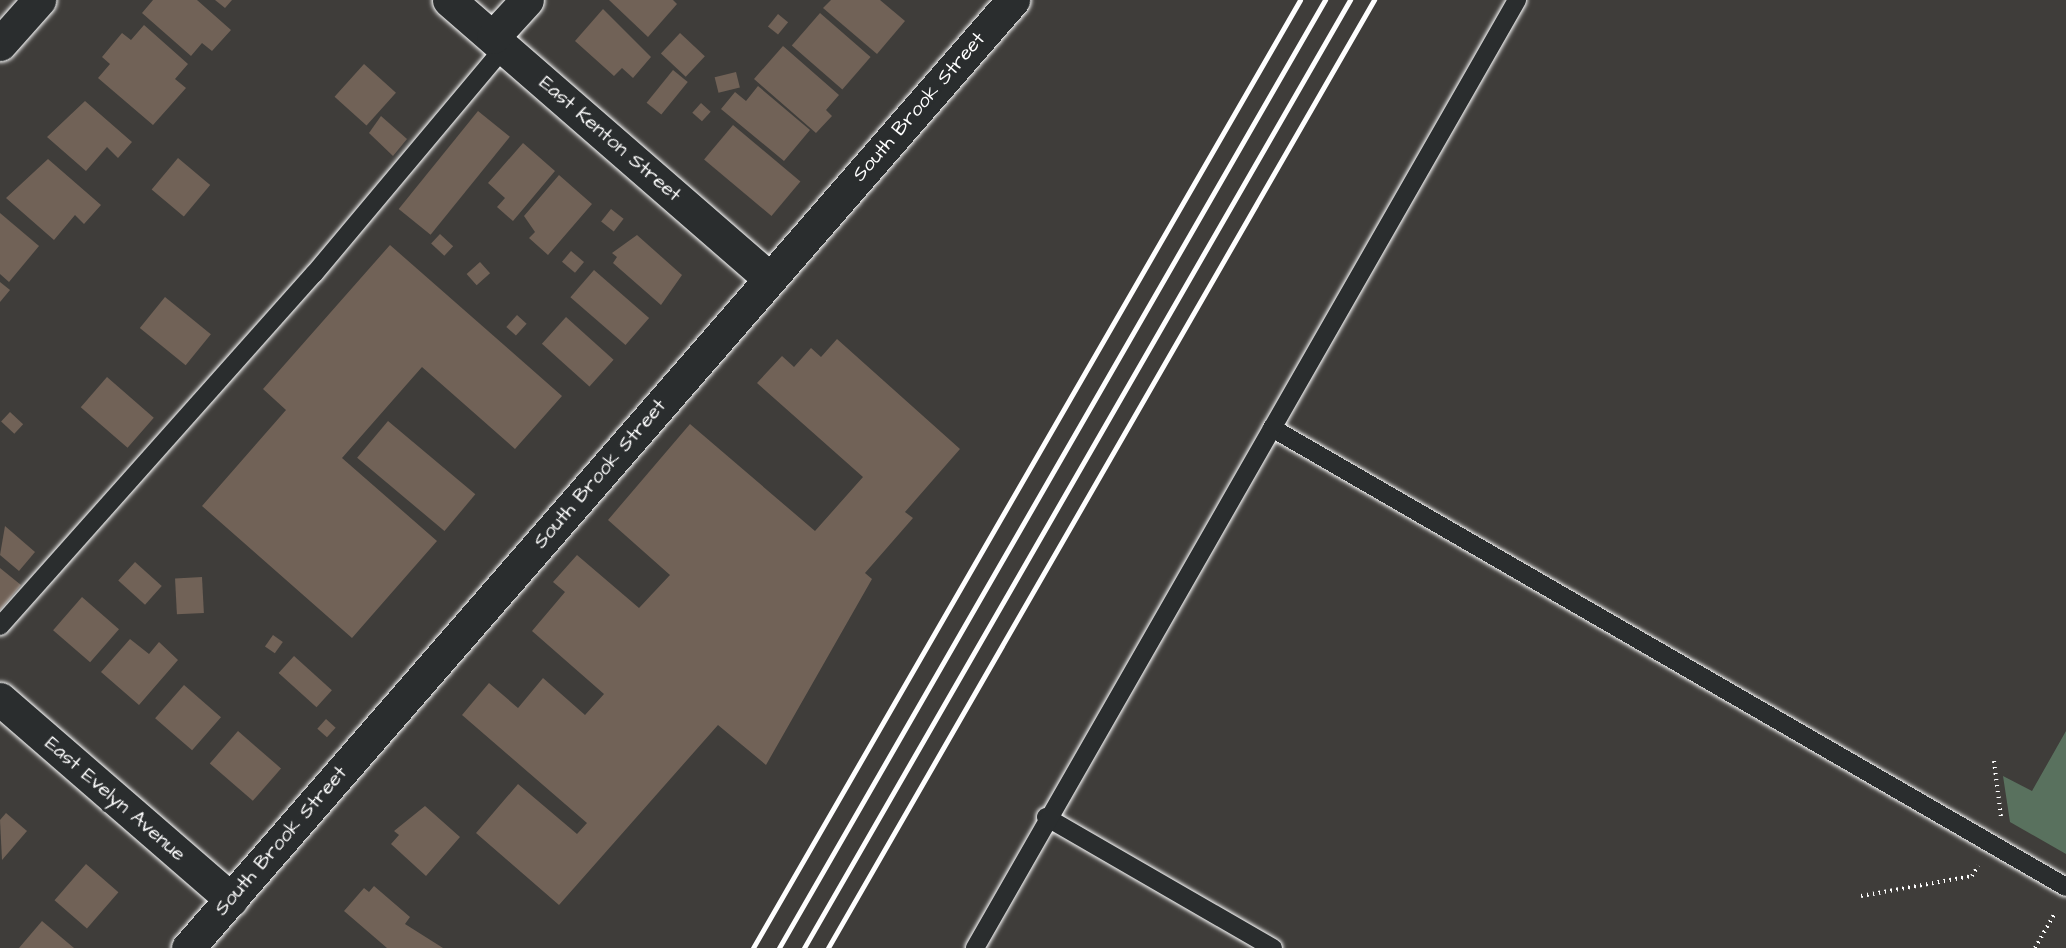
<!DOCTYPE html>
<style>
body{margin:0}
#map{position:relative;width:2066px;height:948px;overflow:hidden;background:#3f3d3a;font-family:"Architects Daughter",sans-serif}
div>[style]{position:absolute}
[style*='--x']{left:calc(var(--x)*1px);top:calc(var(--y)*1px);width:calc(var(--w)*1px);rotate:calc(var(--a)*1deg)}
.green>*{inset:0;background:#59715e}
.building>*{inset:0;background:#716257;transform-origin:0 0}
.path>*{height:4px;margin-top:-2px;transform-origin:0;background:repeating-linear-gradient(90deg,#fff 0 1.5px,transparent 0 6px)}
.roads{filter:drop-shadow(0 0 2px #fff) drop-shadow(0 0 2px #fff)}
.service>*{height:18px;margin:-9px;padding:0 9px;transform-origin:9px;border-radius:9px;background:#2a2d2e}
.minor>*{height:33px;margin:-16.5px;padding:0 16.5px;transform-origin:16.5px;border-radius:16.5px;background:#2a2d2e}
.rail>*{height:4.5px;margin:-2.25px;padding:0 2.25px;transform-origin:2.25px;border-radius:2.25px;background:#fff}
span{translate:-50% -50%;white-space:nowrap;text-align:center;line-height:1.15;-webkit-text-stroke:6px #2a2d2e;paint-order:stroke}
.street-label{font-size:20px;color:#fff}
</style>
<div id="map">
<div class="green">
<div style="clip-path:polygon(2066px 731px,2066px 854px,2010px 822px,2003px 776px,2032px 791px)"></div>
</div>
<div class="building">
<div style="clip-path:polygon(153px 0,197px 0,231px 30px,212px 51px,202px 43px,191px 56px,142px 13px)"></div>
<div style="clip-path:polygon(215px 0,232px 0,225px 8px)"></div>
<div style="clip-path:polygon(609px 0,673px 0,677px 4px,648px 37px)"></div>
<div style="clip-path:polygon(831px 0,880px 0,905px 21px,877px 54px,823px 8px)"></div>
<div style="clip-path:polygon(603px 9px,651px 57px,633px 78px,622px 68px,614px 76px,575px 41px)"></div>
<div style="left:820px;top:13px;width:67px;height:43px;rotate:41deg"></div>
<div style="left:778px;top:14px;width:13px;height:16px;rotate:39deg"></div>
<div style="clip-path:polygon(144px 25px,188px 64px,175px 79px,186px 88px,153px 125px,98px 78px,110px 64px,102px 57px,122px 33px,131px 40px)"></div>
<div style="left:680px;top:33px;width:34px;height:28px;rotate:43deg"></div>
<div style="clip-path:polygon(783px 46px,839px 95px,826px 110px,832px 116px,816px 133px,754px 79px)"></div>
<div style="left:364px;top:64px;width:43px;height:44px;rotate:42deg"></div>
<div style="left:673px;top:70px;width:19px;height:42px;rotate:39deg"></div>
<div style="left:736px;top:72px;width:16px;height:22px;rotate:76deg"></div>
<div style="clip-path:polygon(758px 86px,810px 130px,784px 161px,721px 109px,735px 92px,746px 101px)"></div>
<div style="clip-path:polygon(85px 101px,132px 142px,118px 158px,107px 147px,86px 171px,47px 137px)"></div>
<div style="left:701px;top:103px;width:13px;height:13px;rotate:42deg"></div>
<div style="left:478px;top:111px;width:41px;height:126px;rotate:39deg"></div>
<div style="clip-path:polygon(381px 116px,407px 139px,393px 156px,369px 133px)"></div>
<div style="left:733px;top:125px;width:88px;height:45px;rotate:40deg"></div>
<div style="clip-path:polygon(523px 143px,555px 171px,513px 221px,497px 207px,505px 198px,488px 183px)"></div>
<div style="left:178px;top:158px;width:42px;height:41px;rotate:40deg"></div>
<div style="clip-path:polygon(48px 159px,101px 205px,84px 224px,75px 215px,54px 240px,6px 198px)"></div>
<div style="clip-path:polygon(559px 175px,592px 204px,548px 255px,529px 238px,535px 232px,524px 216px)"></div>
<div style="left:611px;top:209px;width:16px;height:16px;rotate:38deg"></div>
<div style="clip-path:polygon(0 213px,39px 246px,9px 282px,0 274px)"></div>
<div style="left:440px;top:234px;width:18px;height:13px;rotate:43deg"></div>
<div style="clip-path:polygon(637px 235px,682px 275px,661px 305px,613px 263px,617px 257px,612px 253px)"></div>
<div style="clip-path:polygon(390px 245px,562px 396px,515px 449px,422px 367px,342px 458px,437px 541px,352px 638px,202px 506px,286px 410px,263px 389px)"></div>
<div style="left:571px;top:251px;width:17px;height:14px;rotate:40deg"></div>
<div style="left:480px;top:262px;width:15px;height:18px;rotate:48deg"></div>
<div style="left:594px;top:270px;width:73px;height:36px;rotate:41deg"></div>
<div style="clip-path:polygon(0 282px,10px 290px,0 302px)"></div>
<div style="left:165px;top:297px;width:59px;height:40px;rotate:39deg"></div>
<div style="left:517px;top:315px;width:13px;height:16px;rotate:42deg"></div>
<div style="left:566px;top:317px;width:64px;height:36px;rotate:42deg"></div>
<div style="clip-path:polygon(837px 339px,960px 449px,905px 512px,913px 518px,865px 573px,872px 579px,766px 765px,718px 725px,559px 905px,476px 833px,518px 784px,577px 834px,587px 823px,462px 715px,489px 683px,518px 708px,543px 678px,585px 715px,604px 694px,532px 631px,565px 592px,553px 582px,577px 555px,639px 608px,670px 575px,608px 520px,690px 424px,815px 531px,863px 477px,757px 383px,782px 356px,794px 367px,811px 348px,821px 357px)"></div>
<div style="left:107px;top:377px;width:62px;height:40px;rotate:41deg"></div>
<div style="left:10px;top:412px;width:18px;height:13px;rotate:43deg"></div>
<div style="left:388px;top:421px;width:114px;height:48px;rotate:40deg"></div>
<div style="clip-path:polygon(5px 526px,35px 552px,19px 571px,0 555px)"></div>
<div style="left:135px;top:562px;width:36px;height:25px;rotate:42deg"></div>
<div style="clip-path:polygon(0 568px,21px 585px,0 610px)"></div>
<div style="left:202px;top:577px;width:36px;height:27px;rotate:87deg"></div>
<div style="left:82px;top:597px;width:49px;height:44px;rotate:41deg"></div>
<div style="left:273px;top:635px;width:12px;height:14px;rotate:35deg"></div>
<div style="clip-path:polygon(130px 639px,149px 654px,159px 642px,178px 660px,139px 705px,101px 672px)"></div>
<div style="left:294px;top:656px;width:51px;height:23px;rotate:42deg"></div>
<div style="left:184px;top:685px;width:49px;height:44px;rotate:41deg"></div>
<div style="left:326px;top:719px;width:13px;height:13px;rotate:42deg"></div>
<div style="left:238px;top:731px;width:57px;height:43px;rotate:41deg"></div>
<div style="clip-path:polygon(425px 806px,460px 837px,426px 876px,391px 844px,399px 835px,394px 831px)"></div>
<div style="clip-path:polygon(6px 813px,27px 831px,2px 860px,0 820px)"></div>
<div style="left:86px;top:864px;width:43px;height:48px;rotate:41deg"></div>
<div style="clip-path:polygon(374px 886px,410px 917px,405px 924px,443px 948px,387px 948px,344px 911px,364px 888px,369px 892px)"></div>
<div style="clip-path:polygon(42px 921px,74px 948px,19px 948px)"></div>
</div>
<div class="path">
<div style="--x:1994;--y:761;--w:56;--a:82.9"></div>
<div style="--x:1861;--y:896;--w:113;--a:-10.2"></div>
<div style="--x:1972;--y:876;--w:12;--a:-59"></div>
<div style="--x:2035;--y:948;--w:40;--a:-60.3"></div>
</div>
<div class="roads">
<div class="service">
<div style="--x:1272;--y:428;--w:917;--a:30.03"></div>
<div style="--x:0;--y:626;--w:472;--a:-48.3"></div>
<div style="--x:314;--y:274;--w:297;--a:-50"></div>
<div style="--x:1046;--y:817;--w:262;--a:30"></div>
<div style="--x:975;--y:948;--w:1092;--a:-60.24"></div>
</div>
<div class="minor">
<div style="--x:449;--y:0;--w:425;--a:41"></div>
<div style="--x:493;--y:37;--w:50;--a:-47.4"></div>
<div style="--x:0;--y:44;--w:59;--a:-48.4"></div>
<div style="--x:0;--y:699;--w:306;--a:40.9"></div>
<div style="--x:188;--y:948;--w:1257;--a:-48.97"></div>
</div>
</div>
<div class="rail">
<div style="--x:753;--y:948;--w:1094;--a:-60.01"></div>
<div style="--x:779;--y:948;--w:1094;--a:-60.06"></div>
<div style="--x:804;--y:948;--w:1094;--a:-60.06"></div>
<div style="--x:828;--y:948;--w:1094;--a:-60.06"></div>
</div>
<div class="street-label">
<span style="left:919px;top:107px;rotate:-49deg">South Brook Street</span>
<span style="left:610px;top:139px;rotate:41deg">East Kenton Street</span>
<span style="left:600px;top:474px;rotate:-49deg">South Brook Street</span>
<span style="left:115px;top:799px;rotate:41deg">East Evelyn Avenue</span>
<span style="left:281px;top:841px;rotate:-49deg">South Brook Street</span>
</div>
</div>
